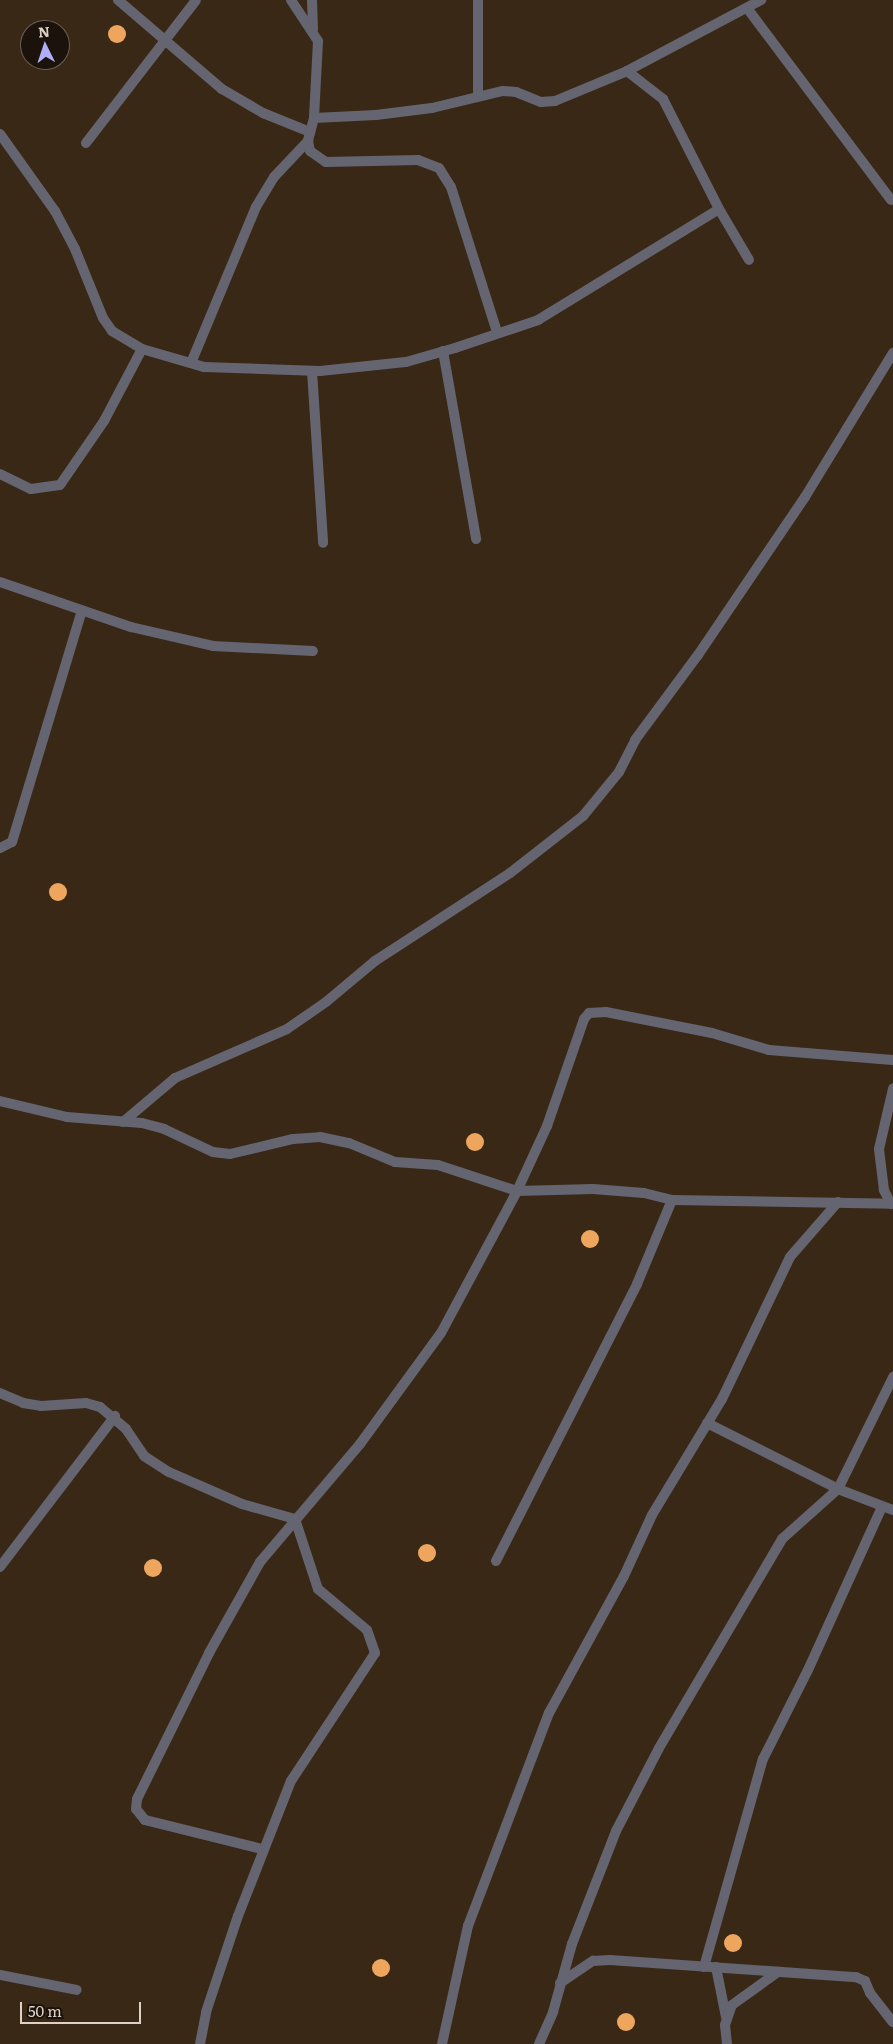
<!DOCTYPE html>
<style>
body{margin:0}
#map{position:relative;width:893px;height:2044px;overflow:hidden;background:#3a2817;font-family:Literata,serif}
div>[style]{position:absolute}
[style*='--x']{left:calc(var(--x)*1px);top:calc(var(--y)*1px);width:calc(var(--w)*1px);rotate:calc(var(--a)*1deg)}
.building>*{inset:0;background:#eea65f}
.round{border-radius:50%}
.street>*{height:10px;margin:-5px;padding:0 5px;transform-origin:5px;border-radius:5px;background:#646570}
span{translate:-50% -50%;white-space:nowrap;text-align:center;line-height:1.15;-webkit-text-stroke:5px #1b130b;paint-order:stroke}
.north{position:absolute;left:20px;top:20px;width:50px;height:50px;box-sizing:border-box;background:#1b130b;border:1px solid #695f56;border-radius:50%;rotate:356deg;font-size:14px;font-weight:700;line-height:20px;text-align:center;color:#ded2c7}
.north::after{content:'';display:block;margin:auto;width:18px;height:22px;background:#b0adfa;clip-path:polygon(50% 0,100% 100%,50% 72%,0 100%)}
.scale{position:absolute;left:20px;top:2002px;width:121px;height:22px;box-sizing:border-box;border:2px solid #ded2c7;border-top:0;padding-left:6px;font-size:15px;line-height:18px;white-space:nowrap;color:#ded2c7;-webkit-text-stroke:4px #1b130b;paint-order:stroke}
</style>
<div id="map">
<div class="building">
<div class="round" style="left:108px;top:25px;width:18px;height:18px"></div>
<div class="round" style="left:49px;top:883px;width:18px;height:18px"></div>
<div class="round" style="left:466px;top:1133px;width:18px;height:18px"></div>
<div class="round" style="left:581px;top:1230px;width:18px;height:18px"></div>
<div class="round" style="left:418px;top:1544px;width:18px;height:18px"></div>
<div class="round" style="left:144px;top:1559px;width:18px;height:18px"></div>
<div class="round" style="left:724px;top:1934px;width:18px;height:18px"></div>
<div class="round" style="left:372px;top:1959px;width:18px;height:18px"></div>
<div class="round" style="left:617px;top:2013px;width:18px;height:18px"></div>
</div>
<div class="street">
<div style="--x:118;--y:0;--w:137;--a:40.6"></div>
<div style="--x:222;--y:89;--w:48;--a:30.3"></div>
<div style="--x:263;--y:113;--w:51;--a:22"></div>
<div style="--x:291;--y:0;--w:49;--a:56.6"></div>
<div style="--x:318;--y:41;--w:77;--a:93"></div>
<div style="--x:314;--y:118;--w:24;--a:105"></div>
<div style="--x:308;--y:141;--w:10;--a:79"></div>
<div style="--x:310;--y:151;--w:19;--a:35"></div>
<div style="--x:326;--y:162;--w:92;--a:-1.2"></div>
<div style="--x:418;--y:160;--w:22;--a:21"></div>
<div style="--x:439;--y:168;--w:22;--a:58"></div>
<div style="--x:451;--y:187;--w:152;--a:72.4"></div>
<div style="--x:312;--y:0;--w:29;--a:88"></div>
<div style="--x:747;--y:8;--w:240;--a:53.1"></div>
<div style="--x:627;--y:71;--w:46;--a:37.9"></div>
<div style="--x:663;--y:99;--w:123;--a:63"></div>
<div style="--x:719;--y:209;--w:59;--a:59.5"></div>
<div style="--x:478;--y:96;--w:96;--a:-90"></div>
<div style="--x:314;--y:118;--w:62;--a:-2.8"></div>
<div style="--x:376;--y:115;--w:56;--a:-7.1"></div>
<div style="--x:432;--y:108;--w:73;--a:-13.5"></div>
<div style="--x:503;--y:91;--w:13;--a:4"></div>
<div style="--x:516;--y:92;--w:27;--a:22"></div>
<div style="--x:541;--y:102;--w:14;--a:-4"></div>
<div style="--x:555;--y:101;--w:78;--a:-22.6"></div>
<div style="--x:627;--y:71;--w:152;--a:-27.9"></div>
<div style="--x:0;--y:134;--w:95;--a:54.5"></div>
<div style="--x:55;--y:211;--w:43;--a:62.2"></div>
<div style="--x:75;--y:249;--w:74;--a:67.9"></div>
<div style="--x:103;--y:318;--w:16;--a:55"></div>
<div style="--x:112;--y:331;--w:35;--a:31"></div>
<div style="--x:142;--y:349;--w:65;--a:16.2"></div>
<div style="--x:204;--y:367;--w:116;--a:2"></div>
<div style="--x:320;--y:371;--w:86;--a:-6"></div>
<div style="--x:406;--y:362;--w:51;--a:-15.9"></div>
<div style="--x:455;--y:348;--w:88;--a:-18.6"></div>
<div style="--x:538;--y:320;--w:212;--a:-31.5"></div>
<div style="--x:86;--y:143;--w:180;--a:-52.4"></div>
<div style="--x:443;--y:351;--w:191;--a:80"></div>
<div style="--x:191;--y:363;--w:169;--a:-67.4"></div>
<div style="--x:256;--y:207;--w:35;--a:-59"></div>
<div style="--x:274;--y:177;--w:50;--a:-46.6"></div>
<div style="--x:312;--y:371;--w:172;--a:86.3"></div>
<div style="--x:0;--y:474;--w:34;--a:26"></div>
<div style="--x:31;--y:489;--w:29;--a:-8"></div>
<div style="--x:60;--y:485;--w:78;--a:-55.5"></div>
<div style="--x:104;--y:421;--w:81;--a:-62.2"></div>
<div style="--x:0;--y:582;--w:139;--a:19"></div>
<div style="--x:131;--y:627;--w:84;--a:13"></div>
<div style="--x:213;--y:646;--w:100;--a:2.9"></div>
<div style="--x:0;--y:848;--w:13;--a:-27"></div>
<div style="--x:12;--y:842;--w:242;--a:-73.2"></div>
<div style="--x:0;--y:1101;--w:69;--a:13.4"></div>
<div style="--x:67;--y:1117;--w:75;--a:4.6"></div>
<div style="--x:142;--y:1123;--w:23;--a:15"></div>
<div style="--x:164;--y:1129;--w:54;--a:25.1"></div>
<div style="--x:213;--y:1152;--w:17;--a:7"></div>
<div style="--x:230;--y:1154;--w:65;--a:-13.4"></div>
<div style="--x:293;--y:1139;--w:27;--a:-4"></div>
<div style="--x:320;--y:1137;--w:30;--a:12"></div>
<div style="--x:349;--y:1143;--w:50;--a:22.4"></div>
<div style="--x:395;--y:1162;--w:43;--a:4"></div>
<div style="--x:438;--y:1165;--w:83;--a:18.2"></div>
<div style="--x:517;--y:1191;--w:76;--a:-1.5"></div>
<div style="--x:593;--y:1189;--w:51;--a:4.5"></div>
<div style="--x:644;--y:1193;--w:29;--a:14"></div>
<div style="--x:672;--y:1200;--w:221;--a:1"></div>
<div style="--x:123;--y:1122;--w:68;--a:-40.2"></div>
<div style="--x:175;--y:1078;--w:122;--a:-23.6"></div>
<div style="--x:287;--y:1029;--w:47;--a:-34.7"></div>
<div style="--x:326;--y:1002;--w:64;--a:-39.9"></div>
<div style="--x:375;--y:961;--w:161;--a:-33.1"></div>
<div style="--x:510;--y:873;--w:93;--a:-38"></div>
<div style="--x:583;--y:816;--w:57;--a:-50.7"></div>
<div style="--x:619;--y:772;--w:36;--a:-63"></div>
<div style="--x:635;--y:740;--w:106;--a:-53.5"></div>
<div style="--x:698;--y:655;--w:191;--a:-55.9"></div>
<div style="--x:805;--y:497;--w:169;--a:-58.6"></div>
<div style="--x:891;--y:1204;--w:16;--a:-117"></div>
<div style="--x:884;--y:1190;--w:41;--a:-97"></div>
<div style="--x:879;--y:1149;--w:62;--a:-76.9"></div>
<div style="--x:0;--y:1393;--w:25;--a:23"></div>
<div style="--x:23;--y:1403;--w:18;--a:9"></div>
<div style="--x:41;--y:1406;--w:45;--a:-3.8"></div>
<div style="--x:86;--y:1403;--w:15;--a:16"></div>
<div style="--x:100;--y:1407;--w:34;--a:40"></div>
<div style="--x:126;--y:1429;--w:32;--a:56"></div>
<div style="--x:144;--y:1456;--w:30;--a:33"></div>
<div style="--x:169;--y:1472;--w:80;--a:23.7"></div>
<div style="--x:242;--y:1504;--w:55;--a:15.8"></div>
<div style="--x:707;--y:1423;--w:147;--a:26.7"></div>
<div style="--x:838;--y:1489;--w:59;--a:20.9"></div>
<div style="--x:496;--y:1561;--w:311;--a:-63"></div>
<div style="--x:637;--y:1284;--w:91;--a:-67.4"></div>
<div style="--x:0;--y:1567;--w:190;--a:-52.7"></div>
<div style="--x:262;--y:1849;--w:121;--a:-166.1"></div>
<div style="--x:145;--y:1820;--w:14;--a:-129"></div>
<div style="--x:136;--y:1809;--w:10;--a:-84"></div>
<div style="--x:137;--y:1799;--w:163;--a:-63.7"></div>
<div style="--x:209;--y:1653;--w:104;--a:-60.7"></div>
<div style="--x:260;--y:1562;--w:155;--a:-49.7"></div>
<div style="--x:360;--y:1444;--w:137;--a:-53.9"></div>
<div style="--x:441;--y:1333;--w:161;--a:-61.8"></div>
<div style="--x:517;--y:1191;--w:72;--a:-65.2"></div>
<div style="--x:547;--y:1126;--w:113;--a:-70.9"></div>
<div style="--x:584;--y:1019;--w:8;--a:-50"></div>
<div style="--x:589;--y:1013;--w:17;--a:-3"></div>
<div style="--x:606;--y:1012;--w:108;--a:11.2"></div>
<div style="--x:712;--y:1033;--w:59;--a:16.6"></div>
<div style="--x:769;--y:1050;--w:124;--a:4.6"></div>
<div style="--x:704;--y:1967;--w:216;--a:-74.2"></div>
<div style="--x:763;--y:1759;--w:100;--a:-63.2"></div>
<div style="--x:808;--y:1670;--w:179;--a:-65.6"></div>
<div style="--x:716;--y:1967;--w:51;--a:78.7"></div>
<div style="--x:0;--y:1975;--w:78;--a:11"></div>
<div style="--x:560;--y:1983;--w:40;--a:-34"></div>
<div style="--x:593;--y:1961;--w:17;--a:-3"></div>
<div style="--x:610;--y:1960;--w:247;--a:4"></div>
<div style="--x:856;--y:1977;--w:10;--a:24"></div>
<div style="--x:865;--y:1981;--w:13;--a:67"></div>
<div style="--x:870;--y:1993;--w:37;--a:52"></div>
<div style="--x:200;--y:2044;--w:33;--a:-79"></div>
<div style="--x:206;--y:2012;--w:101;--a:-71.6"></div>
<div style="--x:238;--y:1916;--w:145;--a:-68.6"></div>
<div style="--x:291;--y:1781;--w:153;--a:-56.7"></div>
<div style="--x:375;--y:1653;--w:24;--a:-109"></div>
<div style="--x:367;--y:1630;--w:64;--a:-140.1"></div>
<div style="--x:318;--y:1589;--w:74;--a:-108.2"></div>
<div style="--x:442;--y:2044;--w:121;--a:-77.6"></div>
<div style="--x:468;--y:1926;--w:228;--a:-69.2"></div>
<div style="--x:549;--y:1713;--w:156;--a:-61.3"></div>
<div style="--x:624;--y:1576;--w:67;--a:-65.3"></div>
<div style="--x:652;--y:1515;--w:135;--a:-58.9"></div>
<div style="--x:722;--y:1399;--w:157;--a:-64.4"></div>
<div style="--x:790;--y:1257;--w:73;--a:-48.9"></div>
<div style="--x:539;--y:2044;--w:35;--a:-66"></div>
<div style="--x:553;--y:2012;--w:71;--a:-74.4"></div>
<div style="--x:572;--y:1944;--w:121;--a:-68.7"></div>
<div style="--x:616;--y:1831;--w:93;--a:-62.6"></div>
<div style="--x:659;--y:1748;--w:243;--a:-59.5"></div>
<div style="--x:782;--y:1539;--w:75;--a:-41.8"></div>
<div style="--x:838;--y:1489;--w:125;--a:-63.8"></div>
<div style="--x:727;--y:2044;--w:19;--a:-96"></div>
<div style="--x:725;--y:2025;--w:21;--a:-71"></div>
<div style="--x:732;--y:2005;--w:57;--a:-35.7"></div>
</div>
<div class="north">N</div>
<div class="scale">50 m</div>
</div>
